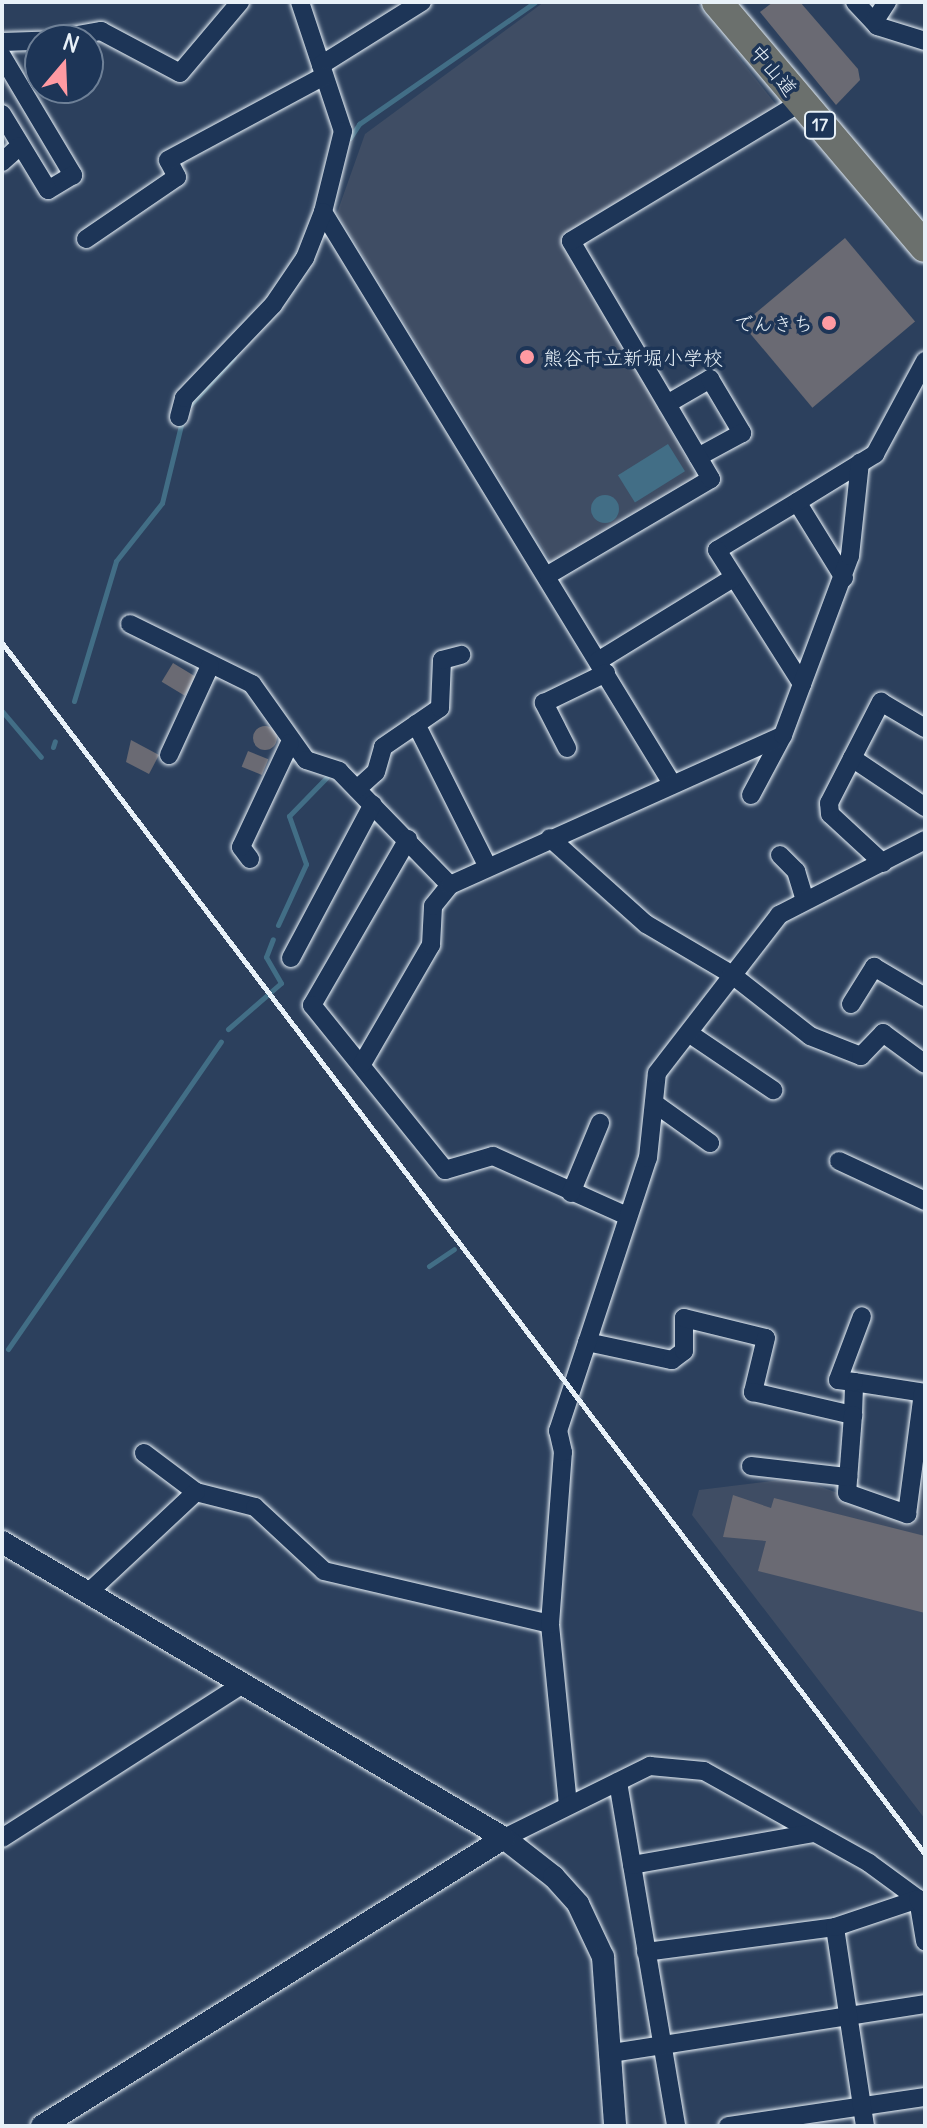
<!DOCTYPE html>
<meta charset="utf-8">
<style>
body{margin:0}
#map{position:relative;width:927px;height:2128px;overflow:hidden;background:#2c405d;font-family:Delius,"Klee One",sans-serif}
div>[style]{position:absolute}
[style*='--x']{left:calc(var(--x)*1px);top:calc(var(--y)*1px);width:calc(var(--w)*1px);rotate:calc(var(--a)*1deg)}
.built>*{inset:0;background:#3f4d64}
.water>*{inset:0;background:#426e86;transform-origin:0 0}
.round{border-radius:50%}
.stream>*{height:5px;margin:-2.5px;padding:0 2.5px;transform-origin:2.5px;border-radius:2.5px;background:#426e86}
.building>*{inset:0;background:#6a6a73;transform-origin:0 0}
.roads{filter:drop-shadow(0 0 2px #e8f1f8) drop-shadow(0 0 2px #e8f1f8)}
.minor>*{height:18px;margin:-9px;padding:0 9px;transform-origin:9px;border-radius:9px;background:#1d3557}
.tertiary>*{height:22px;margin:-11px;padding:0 11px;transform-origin:11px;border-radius:11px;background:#1d3557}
.trunk>*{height:30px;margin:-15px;padding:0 15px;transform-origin:15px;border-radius:15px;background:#6b706d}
.rail>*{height:5px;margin:-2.5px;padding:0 2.5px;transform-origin:2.5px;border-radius:2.5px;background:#e8f1f8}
.dots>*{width:22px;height:22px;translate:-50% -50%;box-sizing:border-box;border:4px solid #1d3557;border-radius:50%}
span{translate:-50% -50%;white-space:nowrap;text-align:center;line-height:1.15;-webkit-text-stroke:7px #1d3557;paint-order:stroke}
.shield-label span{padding:2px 6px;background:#1d3557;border:2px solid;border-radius:6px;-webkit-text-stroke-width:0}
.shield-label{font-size:18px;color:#e8f1f8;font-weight:700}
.street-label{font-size:20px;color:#e8f1f8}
.poi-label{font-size:20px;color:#e8f1f8}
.right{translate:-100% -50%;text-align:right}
.left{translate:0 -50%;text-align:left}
.frame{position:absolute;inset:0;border:4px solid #e8f1f8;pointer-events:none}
.north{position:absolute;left:24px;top:24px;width:80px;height:80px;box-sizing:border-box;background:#1d3557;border:2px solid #6e8097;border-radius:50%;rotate:19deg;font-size:22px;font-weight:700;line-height:32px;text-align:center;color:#e8f1f8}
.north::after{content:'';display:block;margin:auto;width:28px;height:36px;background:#ff9aa2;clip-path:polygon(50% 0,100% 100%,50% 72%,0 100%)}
</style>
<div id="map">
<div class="built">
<div style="clip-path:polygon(544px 2px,695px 2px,778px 107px,562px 235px,697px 478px,552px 563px,337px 213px,365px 134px)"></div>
<div style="clip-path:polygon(925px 1421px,925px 1819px,692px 1515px,699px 1490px,798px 1478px,909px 1520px)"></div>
</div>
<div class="water">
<div style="left:668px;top:444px;width:32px;height:59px;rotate:58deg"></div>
<div class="round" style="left:591px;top:495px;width:28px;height:28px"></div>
</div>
<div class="stream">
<div style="--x:350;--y:138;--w:17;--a:-57"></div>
<div style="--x:359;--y:124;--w:214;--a:-34.7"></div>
<div style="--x:187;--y:408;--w:69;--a:-47.3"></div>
<div style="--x:74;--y:701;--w:146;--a:-73.3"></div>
<div style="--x:116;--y:561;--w:74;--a:-51.6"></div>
<div style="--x:162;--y:503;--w:84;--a:-76.3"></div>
<div style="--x:2;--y:711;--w:60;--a:49.7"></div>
<div style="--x:53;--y:747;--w:6;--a:-72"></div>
<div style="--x:278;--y:925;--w:67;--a:-65.3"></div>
<div style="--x:306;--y:864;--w:51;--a:-109.5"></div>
<div style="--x:289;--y:816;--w:54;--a:-45.7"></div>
<div style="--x:228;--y:1029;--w:70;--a:-41"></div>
<div style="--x:281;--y:983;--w:30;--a:-120"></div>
<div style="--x:266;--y:957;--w:19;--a:-69"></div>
<div style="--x:429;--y:1266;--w:30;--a:-34"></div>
<div style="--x:8;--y:1349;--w:374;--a:-55.3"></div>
</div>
<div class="building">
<div style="clip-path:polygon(773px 2px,800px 2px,858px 69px,860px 80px,836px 105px,760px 12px)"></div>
<div style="left:845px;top:238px;width:109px;height:134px;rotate:50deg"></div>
<div style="left:173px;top:663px;width:27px;height:22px;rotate:31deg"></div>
<div class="round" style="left:253px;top:726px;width:24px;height:24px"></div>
<div style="clip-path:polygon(131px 740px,159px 755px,149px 774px,126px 762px)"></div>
<div style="left:248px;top:751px;width:22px;height:17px;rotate:22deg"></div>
<div style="clip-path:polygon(733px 1495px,771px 1508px,774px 1498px,925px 1536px,925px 1613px,758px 1571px,766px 1541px,723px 1537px)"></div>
</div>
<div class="roads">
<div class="minor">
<div style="--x:300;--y:2;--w:136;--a:71.6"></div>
<div style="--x:343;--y:131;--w:83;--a:103.9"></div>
<div style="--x:323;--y:212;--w:668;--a:58.59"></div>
<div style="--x:855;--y:2;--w:33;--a:47"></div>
<div style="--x:877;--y:26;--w:50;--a:17.4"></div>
<div style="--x:874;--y:22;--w:24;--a:-57"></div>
<div style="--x:49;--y:40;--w:53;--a:-9.8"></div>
<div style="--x:101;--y:31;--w:89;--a:28"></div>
<div style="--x:180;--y:73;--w:93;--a:-49.8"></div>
<div style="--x:2;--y:42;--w:38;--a:-2"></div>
<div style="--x:2;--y:56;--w:139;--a:59.2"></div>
<div style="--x:73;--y:175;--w:29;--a:149"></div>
<div style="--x:48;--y:190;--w:89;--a:-121.2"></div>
<div style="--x:321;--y:65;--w:119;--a:-32"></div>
<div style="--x:2;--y:162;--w:24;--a:-42"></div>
<div style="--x:86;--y:239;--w:110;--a:-34.3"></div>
<div style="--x:177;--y:177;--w:19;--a:-118"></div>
<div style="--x:168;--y:160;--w:177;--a:-28.3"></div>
<div style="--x:667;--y:404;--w:50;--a:-30.2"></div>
<div style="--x:710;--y:379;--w:63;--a:59.3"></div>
<div style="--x:742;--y:433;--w:50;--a:151.4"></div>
<div style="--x:179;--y:417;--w:20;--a:-75"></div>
<div style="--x:184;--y:398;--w:129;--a:-46.3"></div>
<div style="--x:273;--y:305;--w:57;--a:-55.8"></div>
<div style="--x:305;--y:258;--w:49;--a:-68.6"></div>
<div style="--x:797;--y:502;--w:93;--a:149"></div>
<div style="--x:717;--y:550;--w:159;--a:57.6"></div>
<div style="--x:548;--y:575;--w:189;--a:-30.5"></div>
<div style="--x:711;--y:479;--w:276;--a:-120.5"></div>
<div style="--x:571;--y:241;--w:269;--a:-31.1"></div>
<div style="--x:844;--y:578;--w:89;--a:-121.7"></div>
<div style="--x:797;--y:502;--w:92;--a:-31.6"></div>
<div style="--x:875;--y:454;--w:106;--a:-61.7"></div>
<div style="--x:130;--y:624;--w:136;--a:26.2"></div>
<div style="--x:252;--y:684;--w:93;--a:54.6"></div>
<div style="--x:306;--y:760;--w:35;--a:18"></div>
<div style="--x:339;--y:771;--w:159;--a:45.8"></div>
<div style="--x:598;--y:661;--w:158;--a:-31.6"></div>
<div style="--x:416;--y:724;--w:160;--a:63.3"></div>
<div style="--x:567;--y:748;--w:51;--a:-117.1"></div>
<div style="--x:544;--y:703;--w:69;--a:-25.8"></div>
<div style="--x:169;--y:755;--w:98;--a:-65.3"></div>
<div style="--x:852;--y:758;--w:88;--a:33.9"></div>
<div style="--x:357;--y:789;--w:25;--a:-42"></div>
<div style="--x:376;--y:772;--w:26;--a:-74"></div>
<div style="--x:383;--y:747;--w:69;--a:-34.4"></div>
<div style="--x:440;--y:708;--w:48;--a:-87.6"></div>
<div style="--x:442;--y:660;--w:20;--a:-15"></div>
<div style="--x:751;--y:795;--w:68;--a:-61.9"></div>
<div style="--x:550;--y:838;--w:129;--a:41.9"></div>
<div style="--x:646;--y:924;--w:99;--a:30.5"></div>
<div style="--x:731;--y:974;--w:100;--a:38.1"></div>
<div style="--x:810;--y:1036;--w:55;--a:21.4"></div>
<div style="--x:861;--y:1056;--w:32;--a:-46"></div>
<div style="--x:883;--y:1033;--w:52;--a:36.4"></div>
<div style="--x:408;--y:839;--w:192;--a:120"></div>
<div style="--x:312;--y:1005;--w:212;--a:51.1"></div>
<div style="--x:445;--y:1170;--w:50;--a:-16.3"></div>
<div style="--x:493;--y:1156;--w:145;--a:24.1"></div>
<div style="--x:780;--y:855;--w:23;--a:45"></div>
<div style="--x:796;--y:871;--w:31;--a:73"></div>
<div style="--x:250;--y:859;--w:15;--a:-127"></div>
<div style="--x:241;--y:847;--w:115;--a:-64.8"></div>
<div style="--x:883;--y:863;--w:72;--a:-137.2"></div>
<div style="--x:830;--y:814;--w:11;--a:-95"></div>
<div style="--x:829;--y:803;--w:114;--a:-62.8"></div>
<div style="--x:881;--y:702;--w:51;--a:30.6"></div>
<div style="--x:291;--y:958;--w:174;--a:-62"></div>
<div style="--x:851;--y:1004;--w:44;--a:-58.1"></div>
<div style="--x:874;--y:967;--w:59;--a:30.5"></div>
<div style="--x:693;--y:1036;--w:97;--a:34"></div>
<div style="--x:362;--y:1064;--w:138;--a:-59.9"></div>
<div style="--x:431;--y:945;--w:39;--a:-87"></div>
<div style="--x:433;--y:906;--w:27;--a:-51"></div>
<div style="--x:450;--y:885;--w:365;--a:-24.2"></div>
<div style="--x:783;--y:735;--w:191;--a:-69.5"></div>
<div style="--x:850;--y:556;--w:94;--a:-83.9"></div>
<div style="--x:654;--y:1103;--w:69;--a:35.5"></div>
<div style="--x:839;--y:1161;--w:95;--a:24.9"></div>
<div style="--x:571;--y:1193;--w:76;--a:-67.5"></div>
<div style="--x:587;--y:1342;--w:87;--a:12"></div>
<div style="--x:672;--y:1360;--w:15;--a:-37"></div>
<div style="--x:684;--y:1351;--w:33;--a:-90"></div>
<div style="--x:684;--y:1318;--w:84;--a:13.7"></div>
<div style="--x:766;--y:1338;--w:56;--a:103.5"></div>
<div style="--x:753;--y:1392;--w:103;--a:13"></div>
<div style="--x:853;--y:1415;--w:33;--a:-88"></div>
<div style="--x:854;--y:1382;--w:72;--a:8.8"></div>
<div style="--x:854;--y:1382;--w:16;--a:-173"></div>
<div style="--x:838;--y:1380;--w:68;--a:-69.4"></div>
<div style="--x:853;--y:1415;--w:78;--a:94.4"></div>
<div style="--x:847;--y:1493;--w:64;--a:19.3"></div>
<div style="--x:907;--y:1514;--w:122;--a:-82.5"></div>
<div style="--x:144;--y:1453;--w:65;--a:36.9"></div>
<div style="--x:196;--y:1492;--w:61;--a:14.3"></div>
<div style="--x:255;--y:1507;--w:94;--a:42.8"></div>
<div style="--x:324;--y:1571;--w:232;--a:13.2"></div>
<div style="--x:751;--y:1466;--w:98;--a:6.5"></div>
<div style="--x:88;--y:1593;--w:148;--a:-43.1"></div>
<div style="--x:618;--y:1782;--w:349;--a:80.4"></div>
<div style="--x:568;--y:1805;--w:182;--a:-95.7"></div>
<div style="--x:550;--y:1624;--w:172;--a:-85.7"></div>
<div style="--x:563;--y:1452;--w:22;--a:-103"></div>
<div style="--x:558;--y:1431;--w:287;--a:-71.8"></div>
<div style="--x:648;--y:1158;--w:85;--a:-84"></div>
<div style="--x:657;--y:1073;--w:200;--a:-52.3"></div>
<div style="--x:779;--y:915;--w:164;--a:-27.2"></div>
<div style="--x:2;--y:1838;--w:286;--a:-32.6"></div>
<div style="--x:504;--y:1838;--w:163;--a:-26.3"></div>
<div style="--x:650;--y:1766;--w:54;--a:5.3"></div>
<div style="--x:704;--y:1771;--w:189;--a:29.1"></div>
<div style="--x:869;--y:1863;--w:61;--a:36.3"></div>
<div style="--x:918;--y:1899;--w:43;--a:80.5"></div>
<div style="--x:632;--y:1865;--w:185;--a:-10"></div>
<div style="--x:646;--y:1952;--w:191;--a:-7.5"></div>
<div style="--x:612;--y:2053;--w:317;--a:-8.9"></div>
<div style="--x:728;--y:2126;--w:199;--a:-8.4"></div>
<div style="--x:865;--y:2126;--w:201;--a:-98.6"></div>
<div style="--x:835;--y:1927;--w:88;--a:-18.6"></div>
<div style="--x:918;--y:1899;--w:9;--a:58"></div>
</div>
<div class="tertiary">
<div style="--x:2;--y:1542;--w:583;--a:30.53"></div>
<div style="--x:504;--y:1838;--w:63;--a:38"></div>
<div style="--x:554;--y:1877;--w:36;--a:48"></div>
<div style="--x:578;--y:1904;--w:59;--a:64.7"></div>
<div style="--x:603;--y:1957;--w:169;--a:85.9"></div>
<div style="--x:42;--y:2126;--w:544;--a:-31.94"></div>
</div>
<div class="trunk">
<div style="--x:717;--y:2;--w:321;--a:49.7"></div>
</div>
</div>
<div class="rail">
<div style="--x:2;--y:643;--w:1523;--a:52.69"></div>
</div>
<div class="dots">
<div style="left:829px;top:323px;background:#ff9aa2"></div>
<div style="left:527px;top:357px;background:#ff9aa2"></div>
</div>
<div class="shield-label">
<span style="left:820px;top:125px">17</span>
</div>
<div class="street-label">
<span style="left:774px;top:70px;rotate:50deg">中山道</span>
</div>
<div class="poi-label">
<span class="right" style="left:813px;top:323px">でんきち</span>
<span class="left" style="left:543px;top:357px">熊谷市立新堀小学校</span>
</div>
<div class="frame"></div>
<div class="north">N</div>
</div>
